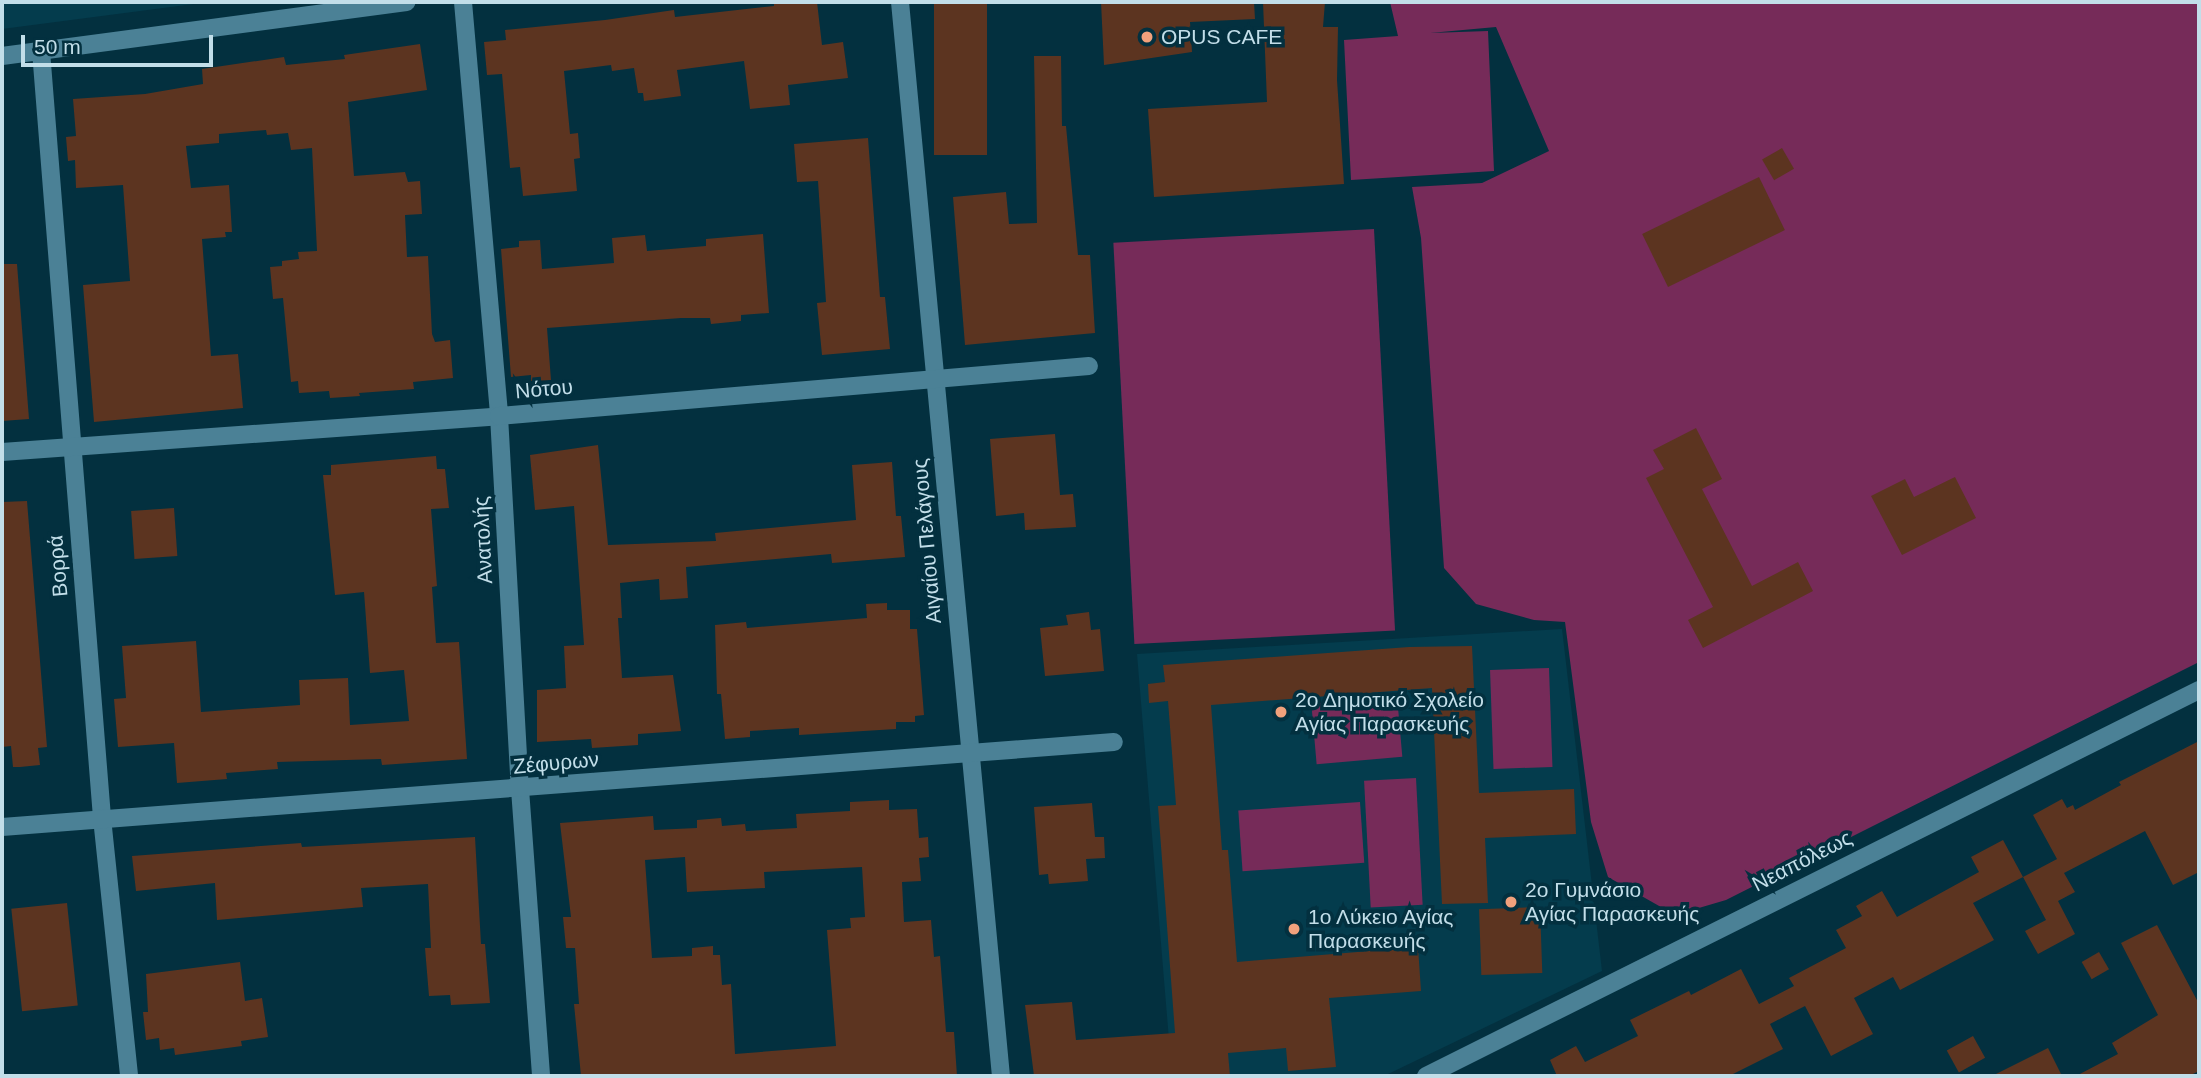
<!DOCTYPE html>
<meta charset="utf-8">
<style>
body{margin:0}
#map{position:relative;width:2201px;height:1078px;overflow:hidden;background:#03303f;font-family:Helvetica,sans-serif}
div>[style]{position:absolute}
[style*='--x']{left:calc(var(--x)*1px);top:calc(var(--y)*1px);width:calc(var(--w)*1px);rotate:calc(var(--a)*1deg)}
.built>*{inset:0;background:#043c4d}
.green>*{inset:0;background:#762b59;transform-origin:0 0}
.building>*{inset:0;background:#5c3420;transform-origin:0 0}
.minor>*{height:18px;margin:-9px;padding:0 9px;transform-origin:9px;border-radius:9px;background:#4b8196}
.dots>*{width:19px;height:19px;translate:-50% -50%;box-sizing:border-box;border:4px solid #03303f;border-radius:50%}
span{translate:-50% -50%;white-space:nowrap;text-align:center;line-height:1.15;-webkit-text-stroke:7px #03303f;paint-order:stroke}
.poi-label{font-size:21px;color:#c2dee9}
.left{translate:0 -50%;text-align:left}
.street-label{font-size:21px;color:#c2dee9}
.frame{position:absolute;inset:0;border:4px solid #c2dee9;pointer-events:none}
.scale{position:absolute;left:21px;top:35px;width:192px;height:32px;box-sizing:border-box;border:4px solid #c2dee9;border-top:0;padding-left:9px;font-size:21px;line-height:24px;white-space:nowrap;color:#c2dee9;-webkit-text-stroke:5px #03303f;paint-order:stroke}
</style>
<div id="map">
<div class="built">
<div style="clip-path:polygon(2px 2px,209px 2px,2px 29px)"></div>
<div style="clip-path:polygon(1562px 629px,1602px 971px,1384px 1076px,1172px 1076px,1137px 654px)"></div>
</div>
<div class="green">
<div style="clip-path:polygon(1390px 2px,2199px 2px,2199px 662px,1726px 900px,1675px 915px,1608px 877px,1591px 822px,1565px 622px,1534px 620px,1476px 604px,1444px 568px,1421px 238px,1412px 187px,1482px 183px,1549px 151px,1496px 27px,1430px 33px,1488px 31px,1494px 171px,1351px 180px,1344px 40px,1398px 36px)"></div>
<div style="left:1374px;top:229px;width:402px;height:261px;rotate:87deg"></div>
<div style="left:1549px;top:668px;width:99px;height:59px;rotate:88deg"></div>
<div style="left:1397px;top:696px;width:61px;height:86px;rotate:85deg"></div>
<div style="left:1416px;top:778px;width:127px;height:52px;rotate:87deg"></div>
<div style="left:1360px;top:802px;width:61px;height:122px;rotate:86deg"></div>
</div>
<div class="building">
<div style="clip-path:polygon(774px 2px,817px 2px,822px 45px,843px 42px,848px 78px,788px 85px,790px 105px,750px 109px,744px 61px,677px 70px,681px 96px,644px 101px,643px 93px,638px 93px,634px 68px,612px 71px,611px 65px,564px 71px,570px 134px,578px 133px,580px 158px,574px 159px,577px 191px,523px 196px,520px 167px,510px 168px,502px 74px,487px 75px,484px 42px,506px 40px,505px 30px,605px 20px,674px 10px,675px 17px,774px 6px)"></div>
<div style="left:934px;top:2px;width:53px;height:153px"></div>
<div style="clip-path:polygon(1101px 2px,1254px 2px,1255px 19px,1190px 22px,1192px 52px,1104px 65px)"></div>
<div style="clip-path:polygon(1263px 2px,1325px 2px,1323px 27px,1338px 27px,1337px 80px,1344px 184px,1154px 197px,1148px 109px,1267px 102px)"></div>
<div style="clip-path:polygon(420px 44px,427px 90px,348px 102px,354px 176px,405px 172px,408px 182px,420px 181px,422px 214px,405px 215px,407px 257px,428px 256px,432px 334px,435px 342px,450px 340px,453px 378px,413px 382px,414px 389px,359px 393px,360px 396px,330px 398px,329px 391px,299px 393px,298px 381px,291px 382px,283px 298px,273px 299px,270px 267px,282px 266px,282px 261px,299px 259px,298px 252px,317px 251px,312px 148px,291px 150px,288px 133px,267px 135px,266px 130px,219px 134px,219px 143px,186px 146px,191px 188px,229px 185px,232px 232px,225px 232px,226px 237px,202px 239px,211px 356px,238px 354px,243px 408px,94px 422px,83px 285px,130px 281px,123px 185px,76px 188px,75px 160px,68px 161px,66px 137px,76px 136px,73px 99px,145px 94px,203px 84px,202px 69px,284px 57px,286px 65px,345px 59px,344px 55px)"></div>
<div style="clip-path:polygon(1034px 56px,1061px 56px,1062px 126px,1066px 126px,1078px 255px,1090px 255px,1095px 333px,965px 345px,953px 197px,1006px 192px,1009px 224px,1037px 223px)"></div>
<div style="clip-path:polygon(868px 138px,880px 297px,885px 297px,890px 349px,822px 355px,817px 303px,826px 302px,818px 181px,797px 182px,794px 144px)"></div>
<div style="left:1782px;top:148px;width:24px;height:23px;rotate:60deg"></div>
<div style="left:1759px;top:177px;width:59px;height:130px;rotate:64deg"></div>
<div style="clip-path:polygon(763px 234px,769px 313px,741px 315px,741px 321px,711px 324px,710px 318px,681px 318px,547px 328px,551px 380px,531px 381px,531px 375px,511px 377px,501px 249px,519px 247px,519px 241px,540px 240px,542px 269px,614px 263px,612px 238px,645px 235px,647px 251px,706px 246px,706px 239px)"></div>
<div style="clip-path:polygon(2px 264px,17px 264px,29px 419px,2px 421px)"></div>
<div style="clip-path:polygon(1696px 428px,1722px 479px,1702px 489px,1752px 586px,1798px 562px,1813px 591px,1703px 648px,1688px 620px,1713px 607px,1646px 478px,1664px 469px,1653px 450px)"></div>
<div style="clip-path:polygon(1055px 434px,1060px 495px,1073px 494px,1076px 527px,1025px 530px,1024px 513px,996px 516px,990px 439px)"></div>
<div style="clip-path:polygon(598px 445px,608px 545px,716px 541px,715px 533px,856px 520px,852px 465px,892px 462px,896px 516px,901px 516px,905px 557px,832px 563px,831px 554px,686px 567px,688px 598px,660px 600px,659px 579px,620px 583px,622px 618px,618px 618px,622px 678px,673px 675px,681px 731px,638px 734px,638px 745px,592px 748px,591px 739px,537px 742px,537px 690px,566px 688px,564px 646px,584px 645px,574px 506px,535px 510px,530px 455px)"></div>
<div style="clip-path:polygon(436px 456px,437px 469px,445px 469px,449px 508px,431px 509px,437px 586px,432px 587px,436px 643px,459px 642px,467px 759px,382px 765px,381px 759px,277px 762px,278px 769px,226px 773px,227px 779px,177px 783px,174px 743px,118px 747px,114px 699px,126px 698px,122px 646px,196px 641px,201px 712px,300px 705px,299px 680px,348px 678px,350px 725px,409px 721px,404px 670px,370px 673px,364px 592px,335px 595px,323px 475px,331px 475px,331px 465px)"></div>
<div style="clip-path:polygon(1955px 477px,1976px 518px,1902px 555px,1871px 496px,1905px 479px,1914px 497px)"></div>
<div style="clip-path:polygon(27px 501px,47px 747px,38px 748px,40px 765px,20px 767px,13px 767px,11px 746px,2px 747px,2px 502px)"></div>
<div style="left:174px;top:508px;width:48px;height:43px;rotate:86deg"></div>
<div style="clip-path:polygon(887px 603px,887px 610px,910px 610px,910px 629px,917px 629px,924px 715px,915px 716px,915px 722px,896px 722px,896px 729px,799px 735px,799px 728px,750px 731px,750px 737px,725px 739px,721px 694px,717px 694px,715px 625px,746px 622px,747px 628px,867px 618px,866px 604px)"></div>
<div style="clip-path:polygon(1089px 612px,1091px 630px,1100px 629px,1104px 671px,1045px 676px,1040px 628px,1068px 625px,1066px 615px)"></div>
<div style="clip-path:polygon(1472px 646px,1479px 793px,1574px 789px,1576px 834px,1485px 838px,1488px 903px,1442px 904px,1432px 688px,1211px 705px,1222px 850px,1228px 850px,1237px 962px,1418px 947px,1421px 991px,1329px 998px,1336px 1067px,1288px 1071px,1286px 1048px,1228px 1053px,1230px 1076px,1034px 1076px,1025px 1005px,1072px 1002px,1076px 1040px,1175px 1033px,1158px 806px,1176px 805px,1168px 701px,1149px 703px,1148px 684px,1165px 682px,1163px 665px,1409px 647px)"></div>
<div style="clip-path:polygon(2199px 741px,2199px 872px,2173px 885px,2145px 831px,2064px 873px,2075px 892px,2058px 901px,2075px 934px,2038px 954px,2025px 931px,2046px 920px,2023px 877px,2057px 859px,2063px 870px,2033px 815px,2062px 799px,2067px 808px,2073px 805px,2075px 810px,2121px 785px,2119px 782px)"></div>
<div style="clip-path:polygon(evenodd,889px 800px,889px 810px,917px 809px,919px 838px,928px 837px,929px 857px,919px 858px,921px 881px,902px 882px,904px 922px,931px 920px,934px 957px,940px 956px,946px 1032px,954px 1032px,957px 1076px,581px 1076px,574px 1004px,579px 1004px,575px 948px,566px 948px,563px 917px,571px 917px,560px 823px,653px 816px,654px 830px,697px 828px,697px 820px,721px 818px,722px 826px,745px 824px,746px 831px,797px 828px,796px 814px,850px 811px,850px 802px,889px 800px,685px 857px,687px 892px,765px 888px,764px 872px,862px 867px,865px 917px,850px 918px,851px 928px,827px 930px,836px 1046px,735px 1054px,731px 984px,722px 985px,720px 955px,713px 955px,713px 946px,692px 948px,692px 956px,652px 958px,645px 860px,685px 857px)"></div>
<div style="clip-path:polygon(1092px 803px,1095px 837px,1104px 837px,1105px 858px,1086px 859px,1088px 881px,1049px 884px,1048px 874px,1039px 875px,1034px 807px)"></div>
<div style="clip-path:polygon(475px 837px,481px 944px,485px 944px,490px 1003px,451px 1005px,450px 995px,429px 996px,425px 948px,431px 948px,428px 884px,361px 888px,363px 907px,217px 920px,215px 883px,136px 891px,132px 856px,301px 843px,302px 847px)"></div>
<div style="clip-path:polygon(2003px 840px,2023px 877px,1973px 903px,1994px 940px,1900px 990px,1893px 977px,1854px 998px,1873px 1034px,1831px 1056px,1805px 1006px,1770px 1024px,1783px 1049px,1729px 1076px,1557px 1076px,1550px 1060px,1576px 1046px,1585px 1062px,1638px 1036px,1630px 1020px,1689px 991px,1691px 995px,1741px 969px,1759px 1004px,1794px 986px,1789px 978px,1846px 948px,1836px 930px,1862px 916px,1856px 906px,1882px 891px,1897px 917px,1979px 872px,1971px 857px)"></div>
<div style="left:67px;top:903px;width:103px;height:56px;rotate:84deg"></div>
<div style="left:1540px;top:907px;width:66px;height:61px;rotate:88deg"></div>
<div style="clip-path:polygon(2157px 925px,2199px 1004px,2199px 1071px,2189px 1076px,2076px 1076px,2118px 1054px,2112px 1043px,2158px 1015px,2121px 943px)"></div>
<div style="left:2099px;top:952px;width:20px;height:20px;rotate:60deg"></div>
<div style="clip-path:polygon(240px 962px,245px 1001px,262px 998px,268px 1037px,241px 1041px,242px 1046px,175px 1055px,174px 1048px,160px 1050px,159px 1038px,146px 1040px,143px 1012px,148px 1012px,146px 974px)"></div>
<div style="left:1973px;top:1036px;width:25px;height:30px;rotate:61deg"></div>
<div style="clip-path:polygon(2048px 1048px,2062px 1076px,1992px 1076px)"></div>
</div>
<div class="minor">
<div style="--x:463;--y:2;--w:416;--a:85"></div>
<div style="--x:499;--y:416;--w:374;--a:86.8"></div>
<div style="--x:520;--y:789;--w:288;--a:85.8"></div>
<div style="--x:900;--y:2;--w:1079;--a:84.63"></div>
<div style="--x:41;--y:51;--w:769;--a:85.45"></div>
<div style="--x:102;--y:818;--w:259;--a:84"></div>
<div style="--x:2;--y:56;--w:408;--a:-7.6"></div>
<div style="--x:2;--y:452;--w:498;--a:-4.1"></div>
<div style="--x:499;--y:416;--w:592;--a:-4.84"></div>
<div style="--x:2;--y:827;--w:1115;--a:-4.37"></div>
<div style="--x:1426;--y:1076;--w:864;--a:-26.54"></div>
</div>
<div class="dots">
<div style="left:1147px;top:37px;background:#f1a17c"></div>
<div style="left:1281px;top:712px;background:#f1a17c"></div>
<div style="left:1511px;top:902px;background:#f1a17c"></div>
<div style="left:1294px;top:929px;background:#f1a17c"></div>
</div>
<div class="poi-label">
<span class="left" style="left:1161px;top:37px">OPUS CAFE</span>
<span class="left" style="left:1295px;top:712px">2ο Δημοτικό Σχολείο<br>Αγίας Παρασκευής</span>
<span class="left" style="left:1525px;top:902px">2ο Γυμνάσιο<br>Αγίας Παρασκευής</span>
<span class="left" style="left:1308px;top:929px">1ο Λύκειο Αγίας<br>Παρασκευής</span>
</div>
<div class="street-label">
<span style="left:544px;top:389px;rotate:-5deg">Νότου</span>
<span style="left:483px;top:540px;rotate:-93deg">Ανατολής</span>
<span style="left:927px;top:541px;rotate:-95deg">Αιγαίου Πελάγους</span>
<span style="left:58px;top:566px;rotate:-95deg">Βορρά</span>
<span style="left:556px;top:763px;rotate:-5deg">Ζέφυρων</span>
<span style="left:1802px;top:861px;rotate:-27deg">Νεαπόλεως</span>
</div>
<div class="frame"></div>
<div class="scale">50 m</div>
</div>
